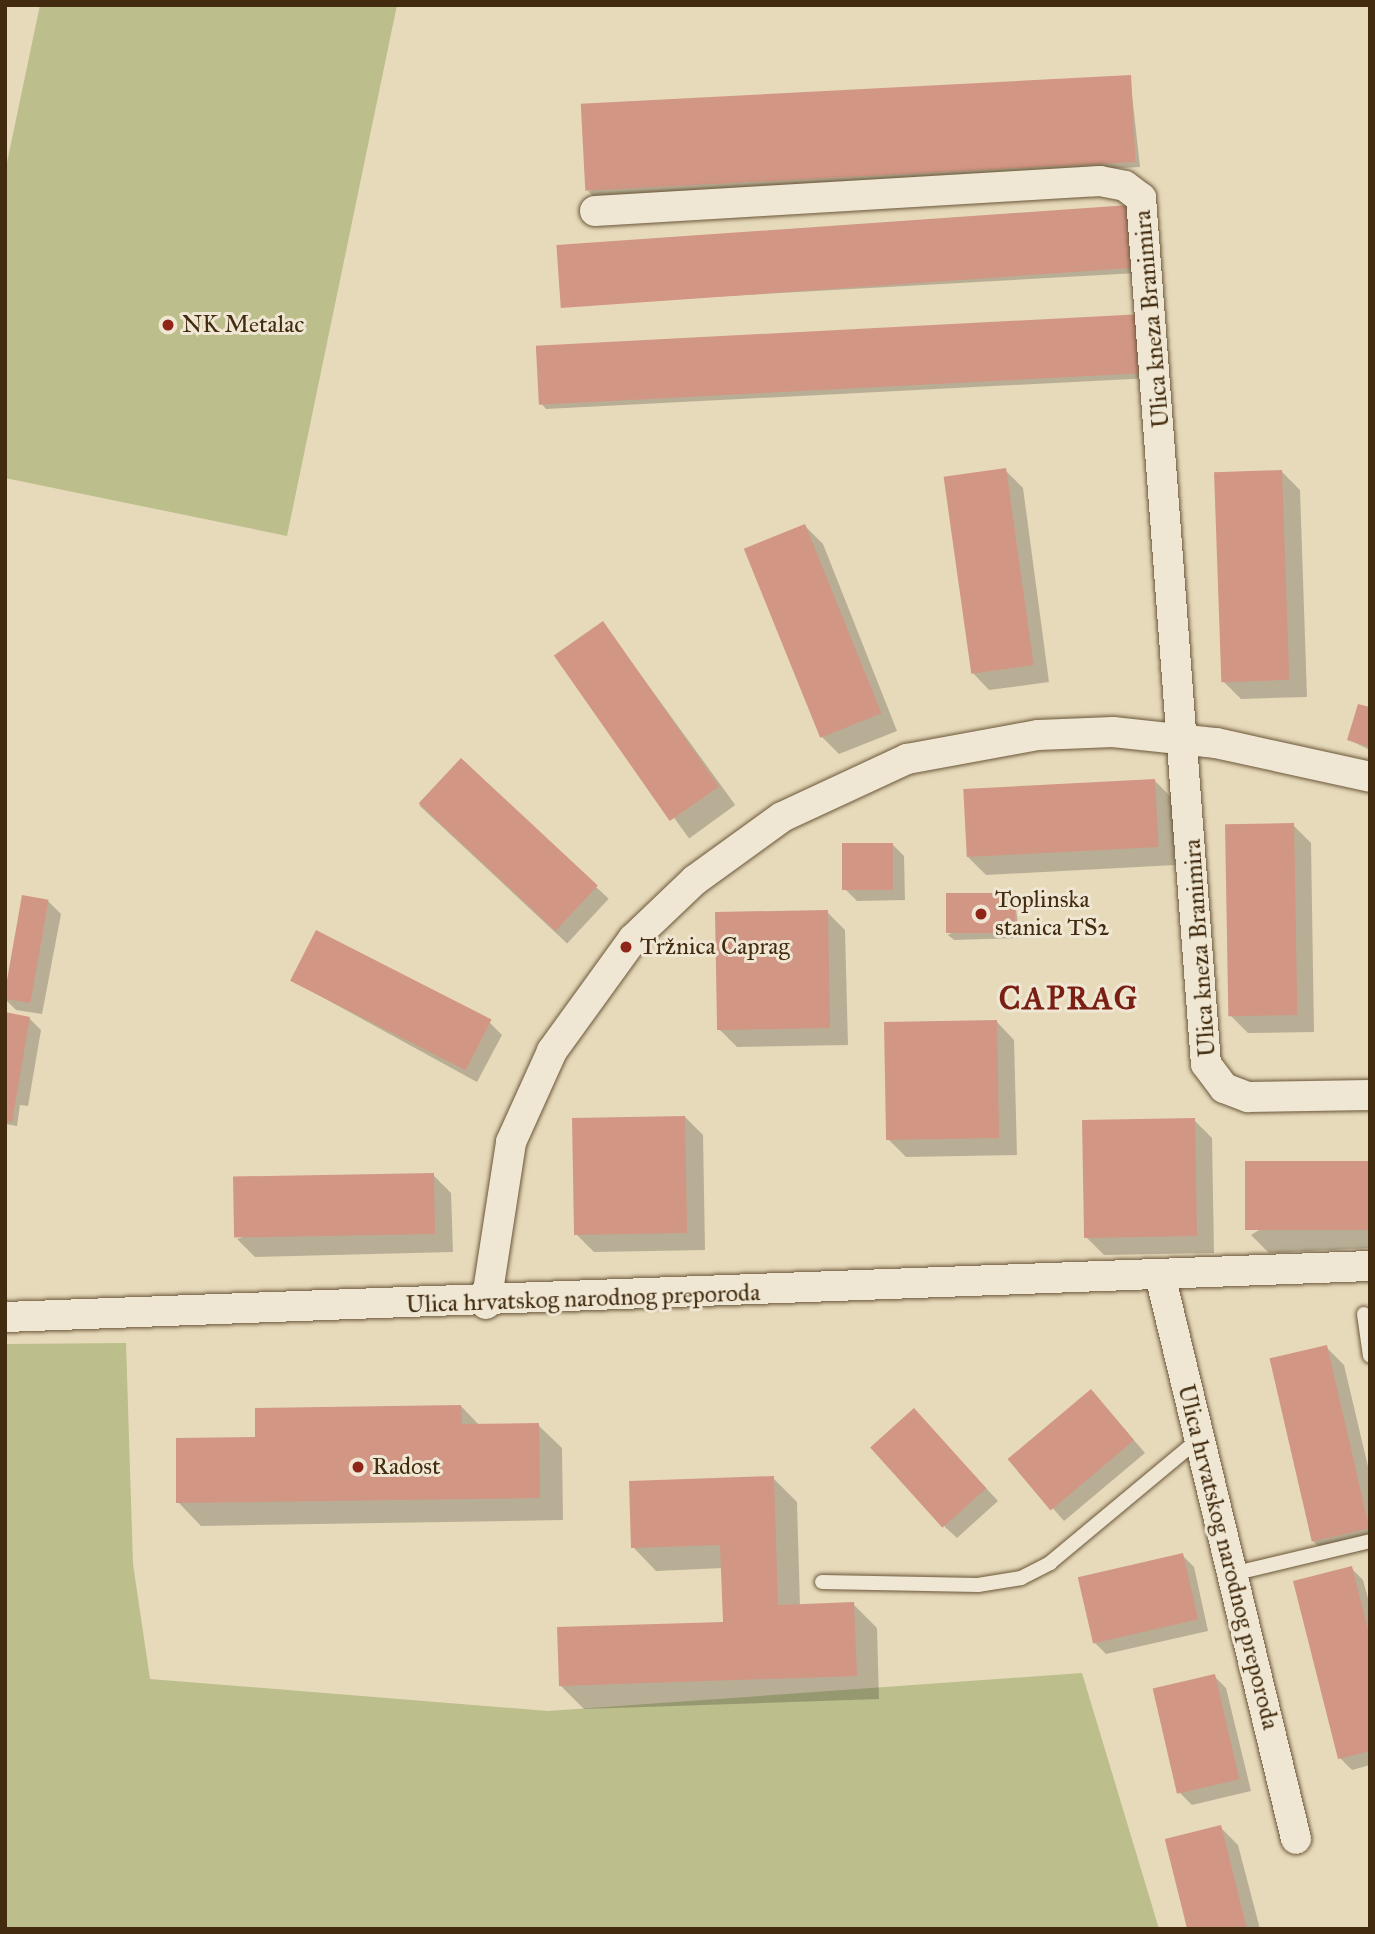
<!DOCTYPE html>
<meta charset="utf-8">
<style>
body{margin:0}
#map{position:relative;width:1375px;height:1934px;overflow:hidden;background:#e7dabb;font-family:"IM FELL Great Primer",serif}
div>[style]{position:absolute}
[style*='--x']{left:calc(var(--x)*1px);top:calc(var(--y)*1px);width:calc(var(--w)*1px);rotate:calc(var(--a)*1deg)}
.green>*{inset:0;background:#bcbe8c}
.shadow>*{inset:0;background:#0003;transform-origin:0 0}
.building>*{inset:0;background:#d29684;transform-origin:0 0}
.roads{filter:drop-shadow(0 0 2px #6b5739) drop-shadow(0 0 2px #6b5739)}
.lane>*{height:14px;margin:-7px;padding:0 7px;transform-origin:7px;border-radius:7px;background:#efe7d3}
.street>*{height:30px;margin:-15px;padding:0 15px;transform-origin:15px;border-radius:15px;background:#efe7d3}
.dots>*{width:19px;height:19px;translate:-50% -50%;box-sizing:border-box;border:4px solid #efe7d3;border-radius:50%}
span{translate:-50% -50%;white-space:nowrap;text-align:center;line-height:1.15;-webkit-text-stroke:6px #efe7d3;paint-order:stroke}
.street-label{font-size:24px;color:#422b0e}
.poi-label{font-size:24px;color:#422b0e}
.left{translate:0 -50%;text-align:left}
.district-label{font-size:32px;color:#7a1f14;font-weight:700;letter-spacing:2px}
.frame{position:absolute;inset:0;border:7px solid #422b0e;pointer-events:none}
</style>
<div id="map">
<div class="green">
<div style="clip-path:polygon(40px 5px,397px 5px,287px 536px,5px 478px,5px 172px)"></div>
<div style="clip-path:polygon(126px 1343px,133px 1564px,150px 1679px,548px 1711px,1082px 1673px,1159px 1929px,5px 1929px,5px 1344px)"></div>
</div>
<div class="shadow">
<div style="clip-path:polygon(1130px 77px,1140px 167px,593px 196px,588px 191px)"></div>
<div style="clip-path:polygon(1129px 206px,1138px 273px,567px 305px,561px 300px)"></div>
<div style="clip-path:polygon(1142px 316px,1151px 378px,546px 409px,541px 403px)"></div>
<div style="clip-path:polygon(1005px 470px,1023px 488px,1049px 682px,989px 690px,972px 672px)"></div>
<div style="clip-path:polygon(1282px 472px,1300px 490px,1307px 697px,1241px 699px,1223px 681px)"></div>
<div style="clip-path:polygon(805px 526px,823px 544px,897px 731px,839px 754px,821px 736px,746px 549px)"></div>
<div style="left:603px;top:623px;width:225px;height:57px;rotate:54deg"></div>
<div style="clip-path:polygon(1370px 709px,1370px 750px,1349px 740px)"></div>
<div style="left:461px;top:761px;width:202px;height:61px;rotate:43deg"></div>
<div style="clip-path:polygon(1154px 780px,1172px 798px,1175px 865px,986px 875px,968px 857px)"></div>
<div style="clip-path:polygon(1293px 825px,1311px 843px,1314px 1032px,1248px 1033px,1230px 1015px)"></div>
<div style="clip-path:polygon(892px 844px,904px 856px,905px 900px,857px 901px,845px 889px)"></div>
<div style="clip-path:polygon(1014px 895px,1020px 938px,954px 940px,948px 935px)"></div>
<div style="clip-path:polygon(23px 897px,49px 902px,61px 914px,42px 1014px,16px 1010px,5px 999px)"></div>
<div style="clip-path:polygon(827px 912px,845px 930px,848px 1045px,737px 1047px,719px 1029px)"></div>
<div style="clip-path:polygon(291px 980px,490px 1023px,502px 1035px,477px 1082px)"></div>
<div style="clip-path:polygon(5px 1014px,29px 1018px,41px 1030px,28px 1106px,20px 1105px,17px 1126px,5px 1124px)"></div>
<div style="clip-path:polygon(997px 1022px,1014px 1040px,1017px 1155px,906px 1157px,888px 1139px)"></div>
<div style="clip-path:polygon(685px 1117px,703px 1135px,705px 1250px,594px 1252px,576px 1234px)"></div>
<div style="clip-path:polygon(1194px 1120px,1212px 1138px,1214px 1253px,1104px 1255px,1086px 1237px)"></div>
<div style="clip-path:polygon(1370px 1163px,1370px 1248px,1269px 1253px,1251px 1235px)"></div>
<div style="clip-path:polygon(433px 1175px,451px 1193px,453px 1252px,255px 1257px,237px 1239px)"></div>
<div style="clip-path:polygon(1326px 1347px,1344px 1365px,1370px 1475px,1370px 1549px,1330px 1558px,1312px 1540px)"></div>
<div style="clip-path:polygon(1102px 1403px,1145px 1453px,1064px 1521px,1010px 1459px)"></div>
<div style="clip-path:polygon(461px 1406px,480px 1426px,538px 1425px,562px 1448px,563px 1520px,201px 1526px,178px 1502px,257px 1439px)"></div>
<div style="clip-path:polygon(925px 1422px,998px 1501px,957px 1538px,945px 1527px)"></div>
<div style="clip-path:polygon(773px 1478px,797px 1502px,800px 1606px,853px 1604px,877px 1628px,879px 1699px,584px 1709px,560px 1685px,724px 1624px,723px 1568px,656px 1571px,633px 1547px)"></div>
<div style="clip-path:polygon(1182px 1555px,1194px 1567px,1208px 1631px,1106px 1654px,1094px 1642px)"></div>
<div style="clip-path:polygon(1351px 1568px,1363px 1580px,1370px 1606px,1370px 1765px,1352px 1770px,1340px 1758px)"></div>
<div style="clip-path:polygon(1214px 1676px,1226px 1688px,1251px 1791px,1192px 1805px,1180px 1793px)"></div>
<div style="clip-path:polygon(1220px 1827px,1238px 1845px,1260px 1929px,1189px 1929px)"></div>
</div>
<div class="building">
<div style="left:1131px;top:75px;width:87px;height:551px;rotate:87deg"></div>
<div style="left:1129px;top:205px;width:63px;height:574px;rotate:86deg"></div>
<div style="left:1143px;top:314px;width:59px;height:608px;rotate:87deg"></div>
<div style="left:1006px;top:468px;width:199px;height:63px;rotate:82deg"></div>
<div style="left:1282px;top:470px;width:210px;height:68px;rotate:88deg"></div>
<div style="left:805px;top:524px;width:204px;height:66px;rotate:68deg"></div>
<div style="left:603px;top:621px;width:202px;height:60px;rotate:55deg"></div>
<div style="clip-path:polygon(1358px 704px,1370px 707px,1370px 747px,1347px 740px)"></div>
<div style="left:461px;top:758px;width:187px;height:62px;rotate:43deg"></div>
<div style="left:1155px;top:779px;width:68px;height:192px;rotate:87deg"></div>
<div style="left:1294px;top:823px;width:192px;height:69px;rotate:89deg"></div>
<div style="left:842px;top:843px;width:51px;height:47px"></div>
<div style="left:1015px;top:893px;width:40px;height:69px;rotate:90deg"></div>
<div style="left:22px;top:895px;width:27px;height:105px;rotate:10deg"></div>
<div style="left:828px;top:910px;width:118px;height:113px;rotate:89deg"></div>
<div style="left:316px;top:930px;width:197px;height:57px;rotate:27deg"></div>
<div style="clip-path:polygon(5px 1012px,30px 1017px,12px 1122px,5px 1120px)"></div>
<div style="left:997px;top:1020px;width:118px;height:113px;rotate:89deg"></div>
<div style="left:685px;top:1116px;width:117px;height:113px;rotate:89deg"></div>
<div style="left:1195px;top:1118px;width:118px;height:113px;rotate:89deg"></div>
<div style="left:1370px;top:1161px;width:69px;height:125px;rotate:90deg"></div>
<div style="left:434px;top:1173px;width:61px;height:201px;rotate:89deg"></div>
<div style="left:1327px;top:1345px;width:188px;height:59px;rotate:77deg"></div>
<div style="left:1091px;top:1389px;width:67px;height:109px;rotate:50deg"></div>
<div style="clip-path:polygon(461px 1405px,462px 1424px,539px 1423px,540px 1498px,176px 1503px,176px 1438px,255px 1437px,255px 1408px)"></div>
<div style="left:914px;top:1408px;width:108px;height:59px;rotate:48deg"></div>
<div style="clip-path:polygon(774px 1476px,778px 1605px,854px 1602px,857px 1676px,559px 1686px,557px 1627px,723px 1622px,720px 1545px,631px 1548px,629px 1481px)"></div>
<div style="left:1183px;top:1553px;width:68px;height:108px;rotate:77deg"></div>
<div style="clip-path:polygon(1352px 1566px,1370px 1638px,1370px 1751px,1338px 1759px,1293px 1581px)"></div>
<div style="left:1215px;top:1674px;width:108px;height:64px;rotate:77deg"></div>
<div style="left:1221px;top:1825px;width:106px;height:58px;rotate:76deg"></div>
</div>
<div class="roads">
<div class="lane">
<div style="--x:1364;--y:1314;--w:42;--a:81.9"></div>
<div style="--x:1232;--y:1574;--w:142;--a:-13.4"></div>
<div style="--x:822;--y:1582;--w:156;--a:1.1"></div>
<div style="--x:978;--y:1585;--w:44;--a:-9.2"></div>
<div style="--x:1021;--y:1578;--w:33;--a:-27"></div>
<div style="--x:1050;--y:1563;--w:194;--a:-39.8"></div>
</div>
<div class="street">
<div style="--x:595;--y:211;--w:506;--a:-3.4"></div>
<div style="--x:1100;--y:181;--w:25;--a:11"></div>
<div style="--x:1125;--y:186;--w:20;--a:37"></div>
<div style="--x:1141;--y:198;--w:868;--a:85.71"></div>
<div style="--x:1206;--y:1064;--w:30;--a:53"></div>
<div style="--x:1224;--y:1088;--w:26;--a:21"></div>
<div style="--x:1248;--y:1097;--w:122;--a:-0.9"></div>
<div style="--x:1160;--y:1275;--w:580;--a:76.44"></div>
<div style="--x:486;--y:1304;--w:164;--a:-81.2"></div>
<div style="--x:511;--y:1142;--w:100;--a:-65.7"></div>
<div style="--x:552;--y:1051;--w:138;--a:-54.1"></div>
<div style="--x:633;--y:939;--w:86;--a:-43.6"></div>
<div style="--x:695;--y:880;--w:107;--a:-35.9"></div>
<div style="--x:782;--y:817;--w:138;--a:-24.9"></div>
<div style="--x:907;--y:759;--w:133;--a:-10.4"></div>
<div style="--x:1038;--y:735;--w:75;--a:-2.3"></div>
<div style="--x:1113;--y:732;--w:104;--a:6.1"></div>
<div style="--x:1216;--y:743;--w:158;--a:12.4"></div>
<div style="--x:5;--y:1317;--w:1366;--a:-2.14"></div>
</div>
</div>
<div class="dots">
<div style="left:168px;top:325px;background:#8f2418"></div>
<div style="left:981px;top:914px;background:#8f2418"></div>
<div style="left:626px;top:947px;background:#8f2418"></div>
<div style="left:358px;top:1467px;background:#8f2418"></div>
</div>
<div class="street-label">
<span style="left:1152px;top:319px;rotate:-95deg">Ulica kneza Branimira</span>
<span style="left:1200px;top:948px;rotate:-94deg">Ulica kneza Branimira</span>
<span style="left:583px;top:1299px;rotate:-2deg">Ulica hrvatskog narodnog preporoda</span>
<span style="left:1228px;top:1557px;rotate:76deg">Ulica hrvatskog narodnog preporoda</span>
</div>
<div class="poi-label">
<span class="left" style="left:182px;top:325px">NK Metalac</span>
<span class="left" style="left:995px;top:914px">Toplinska<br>stanica TS2</span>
<span class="left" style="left:640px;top:947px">Tržnica Caprag</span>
<span class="left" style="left:372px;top:1467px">Radost</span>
</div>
<div class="district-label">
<span style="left:1069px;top:999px">CAPRAG</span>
</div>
<div class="frame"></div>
</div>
